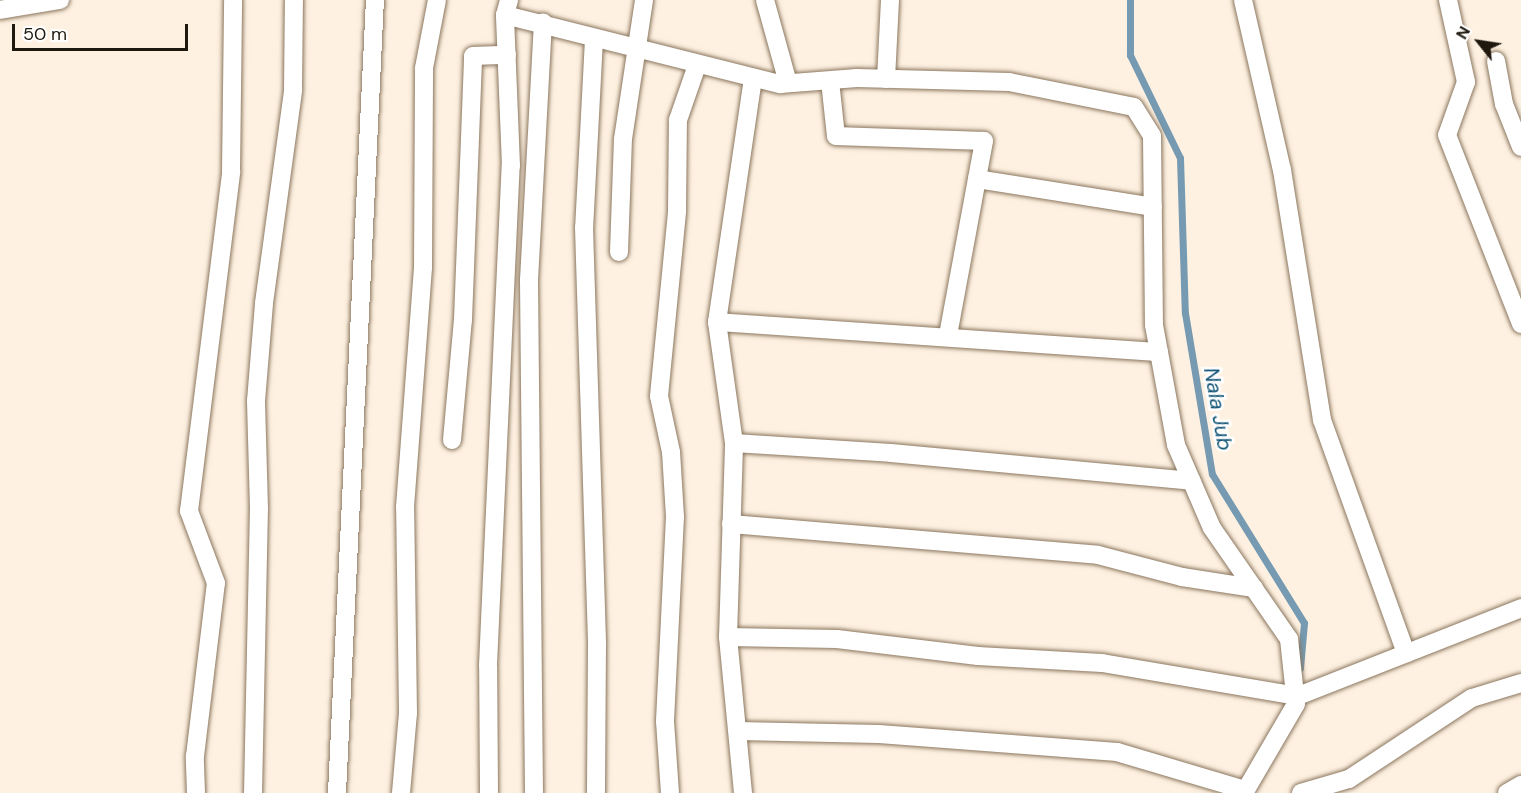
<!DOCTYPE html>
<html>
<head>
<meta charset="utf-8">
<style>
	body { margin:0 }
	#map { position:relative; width:1521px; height:793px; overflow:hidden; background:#fef1e1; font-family:"DM Sans",sans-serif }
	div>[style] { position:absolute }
	.stream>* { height:7px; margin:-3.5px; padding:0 3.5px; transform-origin:3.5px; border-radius:3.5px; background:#759ab1 }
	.roads { filter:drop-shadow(0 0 2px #8a765e) drop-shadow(0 0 2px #8a765e) }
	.minor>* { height:18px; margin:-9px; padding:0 9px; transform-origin:9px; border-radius:9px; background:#fff }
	span { translate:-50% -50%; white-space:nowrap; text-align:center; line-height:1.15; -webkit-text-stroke:5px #fff; paint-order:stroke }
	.water-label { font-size:21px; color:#125475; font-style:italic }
	.north { position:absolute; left:1449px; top:12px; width:60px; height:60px; -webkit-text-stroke:4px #fff; paint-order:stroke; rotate:300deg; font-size:16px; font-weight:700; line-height:24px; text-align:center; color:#1f180e }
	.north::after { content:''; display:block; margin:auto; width:21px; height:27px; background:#1f180e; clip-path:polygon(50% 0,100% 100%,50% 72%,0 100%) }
	.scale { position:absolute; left:12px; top:24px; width:176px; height:27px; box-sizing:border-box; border:3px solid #1f180e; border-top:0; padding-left:8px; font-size:18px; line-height:21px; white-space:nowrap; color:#1f180e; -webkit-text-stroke:4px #fff; paint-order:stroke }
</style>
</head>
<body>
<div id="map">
	<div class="stream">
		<div style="left:1130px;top:0;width:55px;rotate:90deg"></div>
		<div style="left:1130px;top:55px;width:114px;rotate:64.1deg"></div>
		<div style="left:1180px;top:158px;width:155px;rotate:88.2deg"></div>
		<div style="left:1185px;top:313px;width:163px;rotate:80.5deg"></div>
		<div style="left:1212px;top:474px;width:175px;rotate:58.3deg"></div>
		<div style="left:1304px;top:623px;width:45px;rotate:95.1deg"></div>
	</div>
	<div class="roads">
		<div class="minor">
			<div style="left:765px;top:0;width:86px;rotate:74.5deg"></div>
			<div style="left:1243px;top:0;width:174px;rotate:77.1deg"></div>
			<div style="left:1282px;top:170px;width:253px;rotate:80.9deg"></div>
			<div style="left:1322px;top:420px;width:248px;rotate:70.2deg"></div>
			<div style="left:1448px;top:0;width:84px;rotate:77.6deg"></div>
			<div style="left:1466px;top:82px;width:56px;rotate:109.7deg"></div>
			<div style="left:1447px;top:135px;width:203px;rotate:68.6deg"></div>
			<div style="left:0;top:10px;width:61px;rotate:-9.5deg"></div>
			<div style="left:505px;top:15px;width:284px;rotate:14.1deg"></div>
			<div style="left:780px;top:84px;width:77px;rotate:-4.5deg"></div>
			<div style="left:857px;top:78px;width:152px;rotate:1.5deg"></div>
			<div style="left:1009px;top:82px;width:127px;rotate:11.3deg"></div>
			<div style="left:1134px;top:107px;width:34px;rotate:58deg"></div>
			<div style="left:1152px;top:136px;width:189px;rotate:89.4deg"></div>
			<div style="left:1154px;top:325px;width:122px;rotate:79.6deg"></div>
			<div style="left:1176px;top:445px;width:90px;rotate:66.6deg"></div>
			<div style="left:1212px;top:528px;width:135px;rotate:55.3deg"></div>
			<div style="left:1289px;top:639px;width:65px;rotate:83.9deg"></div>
			<div style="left:1296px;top:704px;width:103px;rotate:120.3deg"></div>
			<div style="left:594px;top:39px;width:189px;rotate:93deg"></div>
			<div style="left:584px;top:228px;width:417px;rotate:88.2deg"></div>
			<div style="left:597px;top:645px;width:148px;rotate:90.4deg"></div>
			<div style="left:1496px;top:61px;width:44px;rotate:79.5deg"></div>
			<div style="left:1504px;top:104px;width:46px;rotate:68.4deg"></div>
			<div style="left:886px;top:79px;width:79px;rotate:-87.1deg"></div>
			<div style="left:830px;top:81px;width:55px;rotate:83.8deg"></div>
			<div style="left:836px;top:136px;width:148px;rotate:1.9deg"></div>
			<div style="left:984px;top:141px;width:198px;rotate:100.5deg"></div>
			<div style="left:977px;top:179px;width:178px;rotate:9deg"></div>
			<div style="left:619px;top:252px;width:113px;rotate:-88deg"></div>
			<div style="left:623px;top:139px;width:141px;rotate:-81.4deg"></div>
			<div style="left:717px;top:322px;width:443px;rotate:3.9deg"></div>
			<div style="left:452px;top:440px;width:121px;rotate:-84.8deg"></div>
			<div style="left:463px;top:320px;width:264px;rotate:-87.8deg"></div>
			<div style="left:473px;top:56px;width:34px;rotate:-2deg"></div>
			<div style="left:734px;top:443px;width:157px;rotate:3.6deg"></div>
			<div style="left:891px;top:453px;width:302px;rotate:5.3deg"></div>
			<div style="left:731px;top:524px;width:368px;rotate:4.8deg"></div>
			<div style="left:1098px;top:555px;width:87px;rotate:14.7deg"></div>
			<div style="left:1182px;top:577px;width:73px;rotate:8.7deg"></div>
			<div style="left:728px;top:637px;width:109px;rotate:1.1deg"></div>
			<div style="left:837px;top:639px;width:142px;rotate:6.9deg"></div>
			<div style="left:978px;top:656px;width:124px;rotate:3.2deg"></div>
			<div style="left:1102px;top:663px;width:199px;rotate:9.6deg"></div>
			<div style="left:1298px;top:696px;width:240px;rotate:-21.5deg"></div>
			<div style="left:738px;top:731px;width:141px;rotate:1.2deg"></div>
			<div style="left:879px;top:734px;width:239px;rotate:4.3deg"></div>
			<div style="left:1117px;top:752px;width:134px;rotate:16.5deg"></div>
			<div style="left:196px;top:793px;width:37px;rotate:-92deg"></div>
			<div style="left:195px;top:756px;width:174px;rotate:-83.1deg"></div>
			<div style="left:216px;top:583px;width:77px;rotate:-110.6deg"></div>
			<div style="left:189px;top:511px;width:342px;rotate:-82.9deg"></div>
			<div style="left:231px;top:172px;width:172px;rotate:-89.3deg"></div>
			<div style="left:253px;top:793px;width:284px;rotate:-88.8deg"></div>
			<div style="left:259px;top:509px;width:108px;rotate:-91.6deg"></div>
			<div style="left:256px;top:401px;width:98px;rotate:-85.3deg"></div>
			<div style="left:264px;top:303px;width:215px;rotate:-82.2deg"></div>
			<div style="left:293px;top:90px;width:90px;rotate:-89.4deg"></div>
			<div style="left:337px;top:793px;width:794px;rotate:-87.26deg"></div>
			<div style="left:401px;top:793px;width:80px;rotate:-85deg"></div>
			<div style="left:408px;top:713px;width:206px;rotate:-90.8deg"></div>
			<div style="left:405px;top:507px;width:240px;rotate:-85.7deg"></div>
			<div style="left:423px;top:268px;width:200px;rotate:-89.7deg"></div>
			<div style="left:424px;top:68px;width:69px;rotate:-79.2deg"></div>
			<div style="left:489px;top:793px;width:128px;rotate:-90.4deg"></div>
			<div style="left:488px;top:665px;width:500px;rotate:-87.4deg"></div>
			<div style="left:511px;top:166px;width:151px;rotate:-92.3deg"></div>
			<div style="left:505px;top:15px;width:16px;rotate:-75deg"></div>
			<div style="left:534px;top:793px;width:513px;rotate:-90.56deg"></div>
			<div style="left:529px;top:280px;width:258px;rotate:-86.9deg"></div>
			<div style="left:670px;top:793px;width:72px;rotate:-94deg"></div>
			<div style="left:665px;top:721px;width:204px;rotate:-87.2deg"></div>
			<div style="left:675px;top:517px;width:65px;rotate:-93.5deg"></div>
			<div style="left:671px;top:452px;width:57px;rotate:-102.1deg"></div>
			<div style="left:659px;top:396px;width:186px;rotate:-84.4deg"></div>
			<div style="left:677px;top:211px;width:91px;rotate:-89.4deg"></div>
			<div style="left:678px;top:120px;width:58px;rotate:-70.9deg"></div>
			<div style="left:743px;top:793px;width:157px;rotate:-95.5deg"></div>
			<div style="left:728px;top:637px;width:194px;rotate:-88.2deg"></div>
			<div style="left:734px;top:443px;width:122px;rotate:-98deg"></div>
			<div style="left:717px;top:322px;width:247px;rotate:-81.6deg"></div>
			<div style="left:1301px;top:793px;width:50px;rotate:-16.3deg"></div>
			<div style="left:1349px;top:779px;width:147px;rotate:-33.4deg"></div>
			<div style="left:1472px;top:698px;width:51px;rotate:-17deg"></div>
			<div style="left:1507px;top:793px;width:16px;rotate:-30deg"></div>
		</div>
	</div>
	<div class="water-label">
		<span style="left:1218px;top:409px;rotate:80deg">Nala Jub</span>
	</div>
	<div class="north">N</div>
	<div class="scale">50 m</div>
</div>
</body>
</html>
